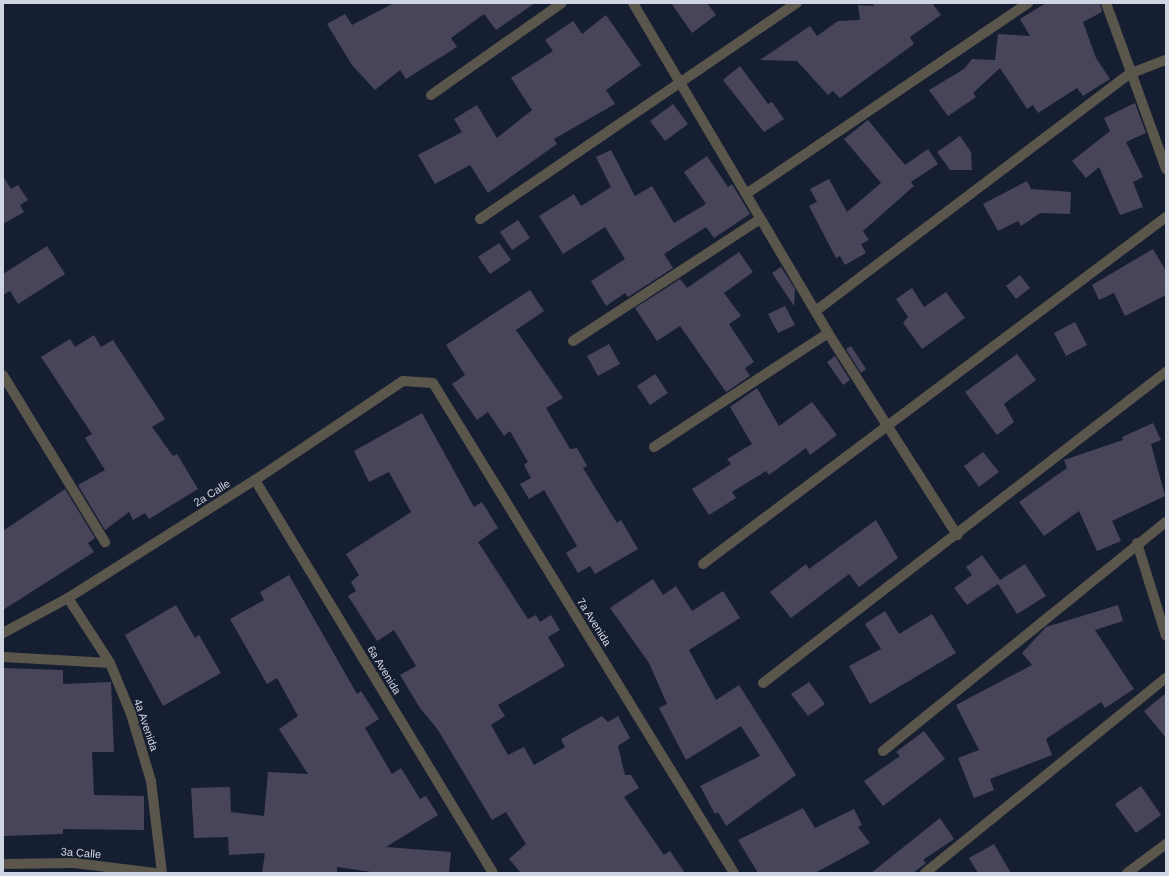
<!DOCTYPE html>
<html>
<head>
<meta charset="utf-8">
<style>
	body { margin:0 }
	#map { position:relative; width:1169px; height:876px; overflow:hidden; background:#161f31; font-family:Helvetica,sans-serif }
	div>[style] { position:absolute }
	.building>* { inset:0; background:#48445a }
	.minor>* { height:10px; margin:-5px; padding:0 5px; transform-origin:5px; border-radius:5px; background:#5b564c }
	span { translate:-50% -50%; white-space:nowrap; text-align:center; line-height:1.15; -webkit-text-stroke:3px #161f31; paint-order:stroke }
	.street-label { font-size:11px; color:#cfd5e2 }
	.frame { position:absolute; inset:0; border:4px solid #cfd5e2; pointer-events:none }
</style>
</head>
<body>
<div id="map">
	<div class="building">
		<div style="clip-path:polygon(394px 3px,535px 3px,496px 30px,484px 14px,451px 38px,457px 47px,406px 79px,400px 70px,375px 90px,352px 65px,327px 24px,345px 14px,352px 25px)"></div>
		<div style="clip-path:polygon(671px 3px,707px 3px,716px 15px,692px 33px)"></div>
		<div style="clip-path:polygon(872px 3px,932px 3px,941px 15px,910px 37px,914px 44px,840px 98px,833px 91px,828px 95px,797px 61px,760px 60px,810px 26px,817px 36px,838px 21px,860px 20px,858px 5px,874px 6px)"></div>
		<div style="clip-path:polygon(1046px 3px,1100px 3px,1102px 12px,1083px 22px,1096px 58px,1110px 79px,1083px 96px,1077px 88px,1038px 113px,1033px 105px,1027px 109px,1000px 68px,973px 93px,976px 97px,948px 116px,929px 90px,964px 69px,972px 59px,995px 60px,998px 34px,1030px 36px,1020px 19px)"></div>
		<div style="clip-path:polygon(606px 15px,641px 65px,606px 90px,615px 104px,554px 139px,557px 144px,488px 193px,470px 165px,435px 184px,418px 155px,462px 132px,454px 119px,477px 105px,497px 138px,532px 110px,511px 78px,553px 51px,545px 40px,573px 21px,582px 34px)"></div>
		<div style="clip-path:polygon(740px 66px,768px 104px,772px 102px,784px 119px,764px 132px,723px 80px)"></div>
		<div style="clip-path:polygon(1135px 103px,1146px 133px,1126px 142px,1143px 177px,1133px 182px,1143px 207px,1120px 215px,1099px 167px,1086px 178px,1072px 161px,1110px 131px,1104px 118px)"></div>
		<div style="clip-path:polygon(673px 104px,688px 124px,665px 141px,650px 121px)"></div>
		<div style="clip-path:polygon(868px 120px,905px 165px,928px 149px,938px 164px,911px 182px,914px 186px,863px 231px,869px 240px,861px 244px,866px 253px,845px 265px,840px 256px,836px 258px,809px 206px,817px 202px,810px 189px,829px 179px,847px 212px,881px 183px,844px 139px)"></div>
		<div style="clip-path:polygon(960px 136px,971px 152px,972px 170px,950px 170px,937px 152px)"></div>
		<div style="clip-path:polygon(611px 150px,635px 196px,652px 186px,674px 223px,706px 204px,684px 172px,707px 156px,728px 187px,732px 184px,750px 214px,714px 238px,706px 227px,664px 254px,673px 268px,628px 297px,625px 293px,606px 306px,591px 281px,625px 259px,605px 227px,563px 254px,539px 216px,574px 194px,581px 206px,611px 187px,596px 157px)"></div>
		<div style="clip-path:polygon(3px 176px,11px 189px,18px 185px,28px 200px,20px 205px,24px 212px,3px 224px)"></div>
		<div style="clip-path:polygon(1027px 181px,1031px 189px,1071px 192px,1070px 214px,1040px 213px,1021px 226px,1018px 221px,998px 231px,983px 204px)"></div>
		<div style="clip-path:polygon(518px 220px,530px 238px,512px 250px,500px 232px)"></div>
		<div style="clip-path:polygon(499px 243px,511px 260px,490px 274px,478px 257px)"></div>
		<div style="clip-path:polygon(47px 246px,65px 274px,18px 304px,10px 291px,3px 295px,3px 274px)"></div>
		<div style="clip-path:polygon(1153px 249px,1166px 271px,1166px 295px,1125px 316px,1114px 293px,1099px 300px,1092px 285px)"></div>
		<div style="clip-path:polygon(739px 252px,753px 272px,724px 293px,741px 316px,729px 324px,754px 362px,745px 368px,750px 376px,726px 392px,680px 326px,657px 341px,635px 308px,680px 279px,687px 288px)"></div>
		<div style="clip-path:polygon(781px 267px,795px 289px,794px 306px,772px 273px)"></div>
		<div style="clip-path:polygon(1020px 275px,1030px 288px,1016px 299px,1006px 286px)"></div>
		<div style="clip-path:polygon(912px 288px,924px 307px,946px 292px,965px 318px,922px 349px,903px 323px,908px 317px,896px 299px)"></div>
		<div style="clip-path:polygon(530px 290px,544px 311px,516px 330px,563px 398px,546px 408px,570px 449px,577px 448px,587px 466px,583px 468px,617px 523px,621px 520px,638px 549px,595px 574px,590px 566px,578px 573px,566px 553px,577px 546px,544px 490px,529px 499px,520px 484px,531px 478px,524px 465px,528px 462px,510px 431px,504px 436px,488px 412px,477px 420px,452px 384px,465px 375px,446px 345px)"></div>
		<div style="clip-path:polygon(785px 306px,795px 325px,778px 333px,768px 314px)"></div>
		<div style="clip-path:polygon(1075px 322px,1087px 345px,1066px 356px,1054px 333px)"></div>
		<div style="clip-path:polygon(94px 335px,101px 347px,113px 340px,165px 419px,152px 427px,173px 456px,177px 454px,198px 489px,149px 519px,145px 513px,133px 520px,129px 512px,105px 530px,78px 485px,105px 470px,85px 438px,92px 434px,41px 357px,70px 339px,75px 347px)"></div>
		<div style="clip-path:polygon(609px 344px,620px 364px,598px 376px,587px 356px)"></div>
		<div style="clip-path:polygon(851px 346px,866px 369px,861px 373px,846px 349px)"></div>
		<div style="clip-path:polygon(1017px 354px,1036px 380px,1004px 404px,1014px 422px,997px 435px,965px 392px)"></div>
		<div style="clip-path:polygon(835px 356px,850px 380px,843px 385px,827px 362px)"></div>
		<div style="clip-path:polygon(655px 374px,668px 393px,650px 405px,637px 386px)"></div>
		<div style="clip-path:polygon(757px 388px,779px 426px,812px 402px,837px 435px,810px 455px,806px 448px,769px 475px,766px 471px,732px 492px,736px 498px,709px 515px,692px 489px,731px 464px,727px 459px,752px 444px,730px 407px)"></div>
		<div style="clip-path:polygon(422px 413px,474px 507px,482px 502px,498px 528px,478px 542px,528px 619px,536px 615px,540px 622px,551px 615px,560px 630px,548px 637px,565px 666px,498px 705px,505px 716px,491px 725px,508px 755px,524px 747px,534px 765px,565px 747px,561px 739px,602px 716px,608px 722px,618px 716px,630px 738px,618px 746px,625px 775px,631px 775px,639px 788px,624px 797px,664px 855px,670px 851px,685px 873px,521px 873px,509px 859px,526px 844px,506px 812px,492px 820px,438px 730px,420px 708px,400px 675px,416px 666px,394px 630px,377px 641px,348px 596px,356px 591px,351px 582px,359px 575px,346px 554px,411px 512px,389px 472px,369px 482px,354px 451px)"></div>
		<div style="clip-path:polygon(1153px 423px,1161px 440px,1151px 444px,1165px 496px,1112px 521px,1121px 541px,1097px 551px,1079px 511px,1044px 536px,1019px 502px,1067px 468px,1064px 460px,1123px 440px,1122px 437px)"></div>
		<div style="clip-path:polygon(983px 452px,999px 472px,979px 487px,964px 466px)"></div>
		<div style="clip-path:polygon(65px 489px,95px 538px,88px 543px,94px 552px,3px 610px,3px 531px)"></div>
		<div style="clip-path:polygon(876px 520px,898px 558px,859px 587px,849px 574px,791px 618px,770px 592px,806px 564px,809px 569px)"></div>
		<div style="clip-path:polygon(982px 555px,1000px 580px,1025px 564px,1046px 596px,1017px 614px,998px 584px,967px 605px,954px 588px,972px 575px,966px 567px)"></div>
		<div style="clip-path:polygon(289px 575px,357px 694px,361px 691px,379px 719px,365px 728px,392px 774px,401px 768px,420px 799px,426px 796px,438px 815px,386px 847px,451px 852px,449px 873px,378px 873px,337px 867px,337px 873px,262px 873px,265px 853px,229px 855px,228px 837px,194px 838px,191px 788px,230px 787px,231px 812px,264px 816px,268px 772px,308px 774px,279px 729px,298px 716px,277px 678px,267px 684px,230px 619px,264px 600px,260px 592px)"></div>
		<div style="clip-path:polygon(653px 579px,663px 595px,676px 586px,692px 611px,723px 591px,740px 618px,689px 650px,716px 700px,739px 685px,796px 775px,726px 826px,718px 812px,715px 814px,700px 786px,760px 756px,741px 726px,686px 760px,659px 708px,667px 704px,649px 663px,610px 608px)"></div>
		<div style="clip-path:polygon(176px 605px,195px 638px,199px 635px,221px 673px,163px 706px,125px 635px)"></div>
		<div style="clip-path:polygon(1118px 605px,1123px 621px,1095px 630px,1134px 689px,1105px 708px,1101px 702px,1046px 739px,1052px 755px,990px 779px,994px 790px,974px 798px,958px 758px,979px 750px,956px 705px,1032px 665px,1022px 653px,1046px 627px)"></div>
		<div style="clip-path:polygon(885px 611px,899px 634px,932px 614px,956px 653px,870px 704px,849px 666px,881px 649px,865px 624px)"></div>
		<div style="clip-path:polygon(3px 668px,63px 670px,63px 684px,111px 682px,114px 752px,92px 752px,94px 795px,144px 796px,144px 830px,63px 829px,63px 834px,3px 836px)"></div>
		<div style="clip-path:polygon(809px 682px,825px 704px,808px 716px,791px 694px)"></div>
		<div style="clip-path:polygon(1166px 693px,1166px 738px,1144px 711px)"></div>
		<div style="clip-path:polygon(924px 731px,945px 759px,883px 806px,864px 781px,900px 756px,896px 752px)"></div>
		<div style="clip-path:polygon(1141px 786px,1161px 815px,1136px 833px,1115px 804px)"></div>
		<div style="clip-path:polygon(803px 808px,815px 828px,854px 809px,862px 825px,858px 827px,870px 843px,815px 873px,758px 873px,738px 840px)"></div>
		<div style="clip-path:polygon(940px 818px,954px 839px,923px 860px,926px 863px,913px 873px,871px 873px)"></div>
		<div style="clip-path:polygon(994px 844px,1011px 873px,978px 873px,969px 858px)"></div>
	</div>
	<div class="minor">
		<div style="left:633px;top:3px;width:383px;rotate:59.4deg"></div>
		<div style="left:828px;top:333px;width:240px;rotate:57.4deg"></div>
		<div style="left:1106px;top:3px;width:177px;rotate:70.1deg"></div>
		<div style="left:431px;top:95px;width:160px;rotate:-35.1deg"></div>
		<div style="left:746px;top:194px;width:341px;rotate:-34.1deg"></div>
		<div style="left:480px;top:219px;width:384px;rotate:-34.3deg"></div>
		<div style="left:817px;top:310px;width:391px;rotate:-37.1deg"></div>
		<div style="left:1129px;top:74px;width:40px;rotate:-21deg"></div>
		<div style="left:573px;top:341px;width:223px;rotate:-33.1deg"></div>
		<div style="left:3px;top:375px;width:196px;rotate:58.6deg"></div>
		<div style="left:654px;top:447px;width:208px;rotate:-33.2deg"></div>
		<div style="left:255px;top:480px;width:459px;rotate:58.8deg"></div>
		<div style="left:1137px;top:543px;width:97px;rotate:72.7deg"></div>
		<div style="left:703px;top:564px;width:579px;rotate:-36.85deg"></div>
		<div style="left:68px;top:598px;width:77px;rotate:57.1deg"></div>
		<div style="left:110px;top:663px;width:55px;rotate:67.6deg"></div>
		<div style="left:131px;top:714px;width:70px;rotate:73.4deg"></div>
		<div style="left:151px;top:781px;width:93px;rotate:83.2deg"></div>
		<div style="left:3px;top:633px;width:74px;rotate:-28.3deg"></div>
		<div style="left:68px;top:598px;width:221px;rotate:-32.3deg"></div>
		<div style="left:255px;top:480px;width:178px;rotate:-33.8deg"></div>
		<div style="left:403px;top:381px;width:30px;rotate:4deg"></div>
		<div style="left:433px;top:383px;width:575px;rotate:58.44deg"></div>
		<div style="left:3px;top:657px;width:107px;rotate:3.2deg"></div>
		<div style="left:763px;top:683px;width:509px;rotate:-37.66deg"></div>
		<div style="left:883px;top:751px;width:364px;rotate:-39deg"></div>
		<div style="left:3px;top:864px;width:71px;rotate:-0.8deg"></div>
		<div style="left:74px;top:863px;width:84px;rotate:6.9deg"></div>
		<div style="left:925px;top:873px;width:310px;rotate:-39deg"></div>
		<div style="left:1127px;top:873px;width:49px;rotate:-36.6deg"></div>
	</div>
	<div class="street-label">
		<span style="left:212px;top:493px;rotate:-32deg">2a Calle</span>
		<span style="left:594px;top:622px;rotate:58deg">7a Avenida</span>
		<span style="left:384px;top:670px;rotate:59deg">6a Avenida</span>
		<span style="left:146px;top:725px;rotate:71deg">4a Avenida</span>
		<span style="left:81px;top:853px;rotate:4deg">3a Calle</span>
	</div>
	<div class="frame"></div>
</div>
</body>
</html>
